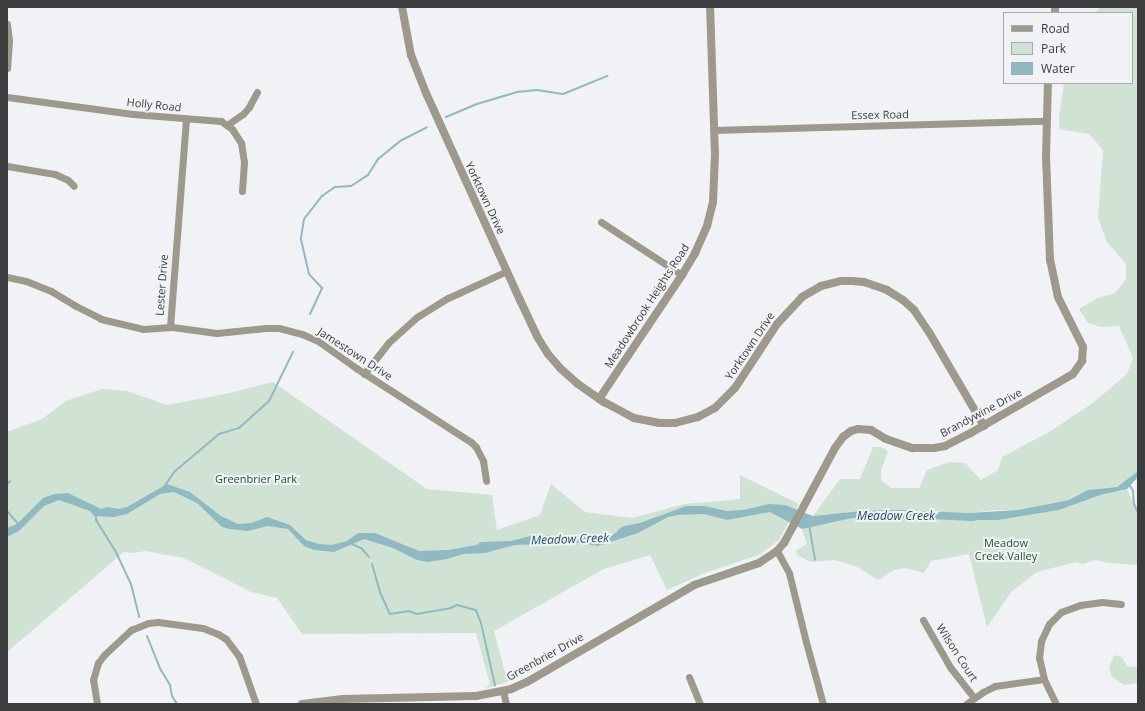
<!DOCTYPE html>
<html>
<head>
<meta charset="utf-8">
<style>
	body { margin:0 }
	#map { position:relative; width:1145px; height:711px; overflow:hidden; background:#f0f2f5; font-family:"Open Sans",sans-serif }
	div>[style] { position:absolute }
	.green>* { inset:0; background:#d0e2d4 }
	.water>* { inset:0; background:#91b9c1 }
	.stream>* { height:2px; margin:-1px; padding:0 1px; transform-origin:1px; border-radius:1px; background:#91b9c1 }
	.minor>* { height:7px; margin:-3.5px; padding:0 3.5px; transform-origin:3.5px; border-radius:3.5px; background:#9d998c }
	.tertiary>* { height:8px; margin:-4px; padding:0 4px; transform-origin:4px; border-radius:4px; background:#9d998c }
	span { translate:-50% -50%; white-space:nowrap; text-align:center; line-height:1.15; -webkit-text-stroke:4px #f0f2f5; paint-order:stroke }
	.street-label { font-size:11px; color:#3c3d3e }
	.park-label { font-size:11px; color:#225132 }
	.water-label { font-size:12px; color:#164f59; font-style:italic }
	.frame { position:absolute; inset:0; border:8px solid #3c3d3e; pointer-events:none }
	.legend { position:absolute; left:1003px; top:12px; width:130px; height:72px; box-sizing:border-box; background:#f0f2f5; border:1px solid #a8aaac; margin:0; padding:5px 7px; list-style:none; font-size:12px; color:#3c3d3e }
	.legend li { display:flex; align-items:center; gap:8px; height:20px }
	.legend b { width:20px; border:1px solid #a8aaac }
</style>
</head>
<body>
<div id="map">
	<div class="green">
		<div style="clip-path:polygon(1101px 7px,1138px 7px,1138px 471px,1117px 487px,1088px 490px,1069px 500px,1018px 510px,996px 510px,969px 513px,1055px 509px,1070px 506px,1103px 491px,1104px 494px,1127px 489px,1138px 514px,1138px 565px,1109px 563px,1095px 560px,1083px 564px,1076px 562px,1037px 572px,1012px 591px,987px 627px,969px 554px,931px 561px,924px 573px,905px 568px,894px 570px,878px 580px,858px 567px,835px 560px,811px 562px,797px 555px,796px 550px,807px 544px,802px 529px,813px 524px,880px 512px,861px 511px,813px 516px,840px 479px,860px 479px,873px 447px,881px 447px,888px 451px,881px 471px,881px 480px,891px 488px,919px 488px,927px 470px,949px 462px,965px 463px,981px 480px,998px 470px,1002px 457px,1049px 432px,1094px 402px,1127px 374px,1133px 358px,1119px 326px,1101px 327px,1088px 323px,1079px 309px,1098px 298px,1115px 293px,1126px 279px,1126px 264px,1107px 242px,1098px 218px,1103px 150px,1089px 134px,1059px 129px,1059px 117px,1064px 83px,1132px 83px,1132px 13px,1095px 13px)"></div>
		<div style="clip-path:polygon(273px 382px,427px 489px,492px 495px,497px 530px,540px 515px,551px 484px,585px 512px,632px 518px,684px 504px,740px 499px,740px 475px,799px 504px,779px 540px,761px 554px,705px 573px,667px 590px,650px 555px,604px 569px,494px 631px,506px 676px,512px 680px,485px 689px,490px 684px,476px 633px,302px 634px,277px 598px,251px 592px,184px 558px,145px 551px,134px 553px,124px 552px,7px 652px,7px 432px,42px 419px,66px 401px,102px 389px,127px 391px,167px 405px,230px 393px)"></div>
		<div style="clip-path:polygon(1114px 655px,1122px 657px,1127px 666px,1138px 667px,1138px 683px,1124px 685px,1112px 677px,1109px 668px)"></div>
	</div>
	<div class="water">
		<div style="clip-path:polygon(1138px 471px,1138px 477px,1127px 489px,1100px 495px,1059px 510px,998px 520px,978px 520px,972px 521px,910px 518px,852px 518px,802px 529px,770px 512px,727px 520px,704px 514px,678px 515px,668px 517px,638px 533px,598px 546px,560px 540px,544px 544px,515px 545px,485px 553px,463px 554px,447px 559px,428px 562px,417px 560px,393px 548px,364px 539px,334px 552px,314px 550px,304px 546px,288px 529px,268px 526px,248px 531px,229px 529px,222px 527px,197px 503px,174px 492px,160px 494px,127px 514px,114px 517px,94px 516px,90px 511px,59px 500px,44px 506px,19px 531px,7px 537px,7px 528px,17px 524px,43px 498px,54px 494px,68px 493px,101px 509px,107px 507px,119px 509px,127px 507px,167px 484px,190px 492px,221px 516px,238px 524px,251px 523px,267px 517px,290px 525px,306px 540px,319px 544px,332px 545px,347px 541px,358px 533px,375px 533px,419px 551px,449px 550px,476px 545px,481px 542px,511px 541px,535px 535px,597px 537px,616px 533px,619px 529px,624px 526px,640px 523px,686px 506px,704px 506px,727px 511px,743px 510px,769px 504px,785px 505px,813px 516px,861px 511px,900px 510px,969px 513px,1018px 510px,1069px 500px,1088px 490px,1117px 487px)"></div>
	</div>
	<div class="stream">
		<div style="left:446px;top:117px;width:34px;rotate:-23deg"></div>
		<div style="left:477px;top:104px;width:42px;rotate:-16.7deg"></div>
		<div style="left:517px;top:92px;width:20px;rotate:-6deg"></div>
		<div style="left:537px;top:90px;width:26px;rotate:9deg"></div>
		<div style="left:563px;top:94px;width:48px;rotate:-22.2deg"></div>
		<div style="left:310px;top:314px;width:29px;rotate:-65deg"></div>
		<div style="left:322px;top:288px;width:19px;rotate:-133deg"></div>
		<div style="left:309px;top:274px;width:37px;rotate:-103deg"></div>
		<div style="left:301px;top:238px;width:19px;rotate:-81deg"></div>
		<div style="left:304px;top:219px;width:29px;rotate:-52deg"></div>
		<div style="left:322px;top:196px;width:16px;rotate:-35deg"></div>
		<div style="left:335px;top:187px;width:16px;rotate:-4deg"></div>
		<div style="left:351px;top:186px;width:20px;rotate:-33deg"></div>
		<div style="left:368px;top:175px;width:19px;rotate:-58deg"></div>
		<div style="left:378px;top:159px;width:28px;rotate:-39deg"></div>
		<div style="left:400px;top:141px;width:30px;rotate:-27deg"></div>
		<div style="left:7px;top:484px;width:4px;rotate:-45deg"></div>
		<div style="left:1129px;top:484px;width:8px;rotate:60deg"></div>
		<div style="left:1133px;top:491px;width:13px;rotate:86deg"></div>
		<div style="left:1134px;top:504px;width:10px;rotate:66deg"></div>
		<div style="left:164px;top:487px;width:18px;rotate:-56deg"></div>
		<div style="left:174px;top:472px;width:59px;rotate:-40.2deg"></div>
		<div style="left:219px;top:434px;width:21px;rotate:-17deg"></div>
		<div style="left:239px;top:428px;width:40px;rotate:-42deg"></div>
		<div style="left:269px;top:401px;width:55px;rotate:-63.9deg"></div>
		<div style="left:7px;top:511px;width:18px;rotate:49deg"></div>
		<div style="left:96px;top:514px;width:6px;rotate:90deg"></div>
		<div style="left:96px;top:520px;width:36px;rotate:58deg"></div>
		<div style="left:115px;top:550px;width:38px;rotate:65deg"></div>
		<div style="left:131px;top:584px;width:34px;rotate:76deg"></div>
		<div style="left:809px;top:525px;width:35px;rotate:80deg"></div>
		<div style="left:352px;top:544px;width:10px;rotate:24deg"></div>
		<div style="left:361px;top:548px;width:12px;rotate:48deg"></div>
		<div style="left:372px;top:564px;width:29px;rotate:74deg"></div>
		<div style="left:380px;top:592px;width:24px;rotate:66deg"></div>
		<div style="left:390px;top:614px;width:18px;rotate:-9deg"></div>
		<div style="left:408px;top:611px;width:9px;rotate:18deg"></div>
		<div style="left:417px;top:614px;width:35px;rotate:-10deg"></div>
		<div style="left:451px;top:608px;width:7px;rotate:-27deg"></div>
		<div style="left:457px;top:605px;width:20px;rotate:15deg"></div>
		<div style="left:476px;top:610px;width:14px;rotate:69deg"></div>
		<div style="left:481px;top:623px;width:64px;rotate:77.3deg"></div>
		<div style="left:147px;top:636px;width:37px;rotate:68deg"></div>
		<div style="left:161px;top:670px;width:17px;rotate:59deg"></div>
		<div style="left:170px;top:685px;width:11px;rotate:80deg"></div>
		<div style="left:172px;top:696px;width:9px;rotate:58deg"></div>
	</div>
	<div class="minor">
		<div style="left:7px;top:24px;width:17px;rotate:83deg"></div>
		<div style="left:9px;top:41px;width:27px;rotate:94deg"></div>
		<div style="left:7px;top:97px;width:127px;rotate:7.7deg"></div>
		<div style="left:133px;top:114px;width:88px;rotate:4.5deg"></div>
		<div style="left:221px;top:121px;width:14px;rotate:36deg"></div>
		<div style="left:232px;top:129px;width:17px;rotate:57deg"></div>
		<div style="left:241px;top:143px;width:19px;rotate:81deg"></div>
		<div style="left:244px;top:162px;width:29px;rotate:94deg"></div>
		<div style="left:227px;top:125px;width:19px;rotate:-35deg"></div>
		<div style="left:243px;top:114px;width:9px;rotate:-49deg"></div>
		<div style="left:249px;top:107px;width:17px;rotate:-62deg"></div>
		<div style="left:714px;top:130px;width:332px;rotate:-1.6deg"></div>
		<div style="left:7px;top:166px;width:49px;rotate:9.5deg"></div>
		<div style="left:55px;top:174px;width:14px;rotate:25deg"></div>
		<div style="left:68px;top:180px;width:8px;rotate:45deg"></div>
		<div style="left:601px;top:222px;width:97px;rotate:33.2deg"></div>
		<div style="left:7px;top:277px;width:19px;rotate:12deg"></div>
		<div style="left:26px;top:281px;width:27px;rotate:22deg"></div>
		<div style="left:51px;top:291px;width:29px;rotate:31deg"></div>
		<div style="left:76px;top:306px;width:28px;rotate:27deg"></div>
		<div style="left:101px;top:319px;width:43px;rotate:13.4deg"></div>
		<div style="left:143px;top:329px;width:29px;rotate:-4deg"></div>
		<div style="left:172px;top:327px;width:45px;rotate:7.6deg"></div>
		<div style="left:217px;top:333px;width:49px;rotate:-5.8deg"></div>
		<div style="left:266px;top:328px;width:13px"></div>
		<div style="left:279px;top:328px;width:24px;rotate:15deg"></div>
		<div style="left:302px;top:334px;width:17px;rotate:24deg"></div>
		<div style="left:318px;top:341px;width:47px;rotate:35.4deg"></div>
		<div style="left:356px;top:368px;width:137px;rotate:32.8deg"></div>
		<div style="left:471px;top:442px;width:7px;rotate:45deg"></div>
		<div style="left:476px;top:447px;width:16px;rotate:63deg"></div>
		<div style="left:483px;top:461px;width:20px;rotate:81deg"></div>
		<div style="left:170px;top:327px;width:209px;rotate:-85.6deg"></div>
		<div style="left:364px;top:374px;width:39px;rotate:-52deg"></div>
		<div style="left:388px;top:343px;width:39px;rotate:-42deg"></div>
		<div style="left:417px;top:317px;width:36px;rotate:-32deg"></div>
		<div style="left:448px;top:298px;width:65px;rotate:-24.6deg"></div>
		<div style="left:777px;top:551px;width:25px;rotate:61deg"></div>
		<div style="left:789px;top:573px;width:71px;rotate:76.2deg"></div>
		<div style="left:806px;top:642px;width:64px;rotate:74.7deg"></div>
		<div style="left:923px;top:620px;width:54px;rotate:60.1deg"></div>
		<div style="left:950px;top:667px;width:39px;rotate:52deg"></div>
		<div style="left:689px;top:677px;width:29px;rotate:68deg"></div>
		<div style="left:503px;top:691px;width:13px;rotate:77deg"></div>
		<div style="left:97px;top:704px;width:24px;rotate:-99deg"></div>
		<div style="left:93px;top:680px;width:18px;rotate:-74deg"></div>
		<div style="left:98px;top:663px;width:10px;rotate:-53deg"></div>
		<div style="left:104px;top:655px;width:37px;rotate:-43deg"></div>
		<div style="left:131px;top:630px;width:18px;rotate:-22deg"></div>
		<div style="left:148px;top:623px;width:10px;rotate:-6deg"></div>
		<div style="left:158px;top:622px;width:45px;rotate:7.6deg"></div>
		<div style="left:203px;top:628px;width:16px;rotate:22deg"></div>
		<div style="left:218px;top:634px;width:9px;rotate:32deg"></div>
		<div style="left:226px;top:639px;width:21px;rotate:53deg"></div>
		<div style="left:239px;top:656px;width:51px;rotate:70.5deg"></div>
		<div style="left:966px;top:704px;width:21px;rotate:-35deg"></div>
		<div style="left:983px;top:692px;width:13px;rotate:-27deg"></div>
		<div style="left:995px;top:686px;width:49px;rotate:-8.1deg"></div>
		<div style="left:1056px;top:704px;width:28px;rotate:-116deg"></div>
		<div style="left:1044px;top:679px;width:22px;rotate:-103deg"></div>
		<div style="left:1039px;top:658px;width:17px;rotate:-83deg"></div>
		<div style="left:1041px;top:641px;width:19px;rotate:-65deg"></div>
		<div style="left:1049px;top:624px;width:17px;rotate:-45deg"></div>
		<div style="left:1061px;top:612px;width:20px;rotate:-20deg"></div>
		<div style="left:1080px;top:605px;width:22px;rotate:-8deg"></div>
		<div style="left:1102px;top:602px;width:19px;rotate:6deg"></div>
	</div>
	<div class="tertiary">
		<div style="left:402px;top:7px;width:49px;rotate:79.4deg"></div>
		<div style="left:411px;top:55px;width:41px;rotate:68.5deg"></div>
		<div style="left:426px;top:93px;width:227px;rotate:65.6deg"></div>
		<div style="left:520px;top:300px;width:42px;rotate:64.7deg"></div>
		<div style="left:538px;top:338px;width:19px;rotate:58deg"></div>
		<div style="left:548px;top:354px;width:18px;rotate:49deg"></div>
		<div style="left:560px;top:368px;width:24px;rotate:42deg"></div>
		<div style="left:578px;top:384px;width:32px;rotate:35deg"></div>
		<div style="left:604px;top:402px;width:34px;rotate:28deg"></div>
		<div style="left:634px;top:418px;width:26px;rotate:11deg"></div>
		<div style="left:660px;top:423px;width:15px"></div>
		<div style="left:675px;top:423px;width:24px;rotate:-15deg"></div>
		<div style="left:698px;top:417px;width:19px;rotate:-28deg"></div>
		<div style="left:715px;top:408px;width:28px;rotate:-45deg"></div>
		<div style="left:735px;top:388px;width:77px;rotate:-56.7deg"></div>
		<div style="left:777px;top:324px;width:37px;rotate:-47deg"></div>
		<div style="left:802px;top:297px;width:22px;rotate:-30deg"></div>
		<div style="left:821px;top:286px;width:21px;rotate:-14deg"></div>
		<div style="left:841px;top:281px;width:11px"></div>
		<div style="left:852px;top:281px;width:12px;rotate:5deg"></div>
		<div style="left:864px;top:282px;width:24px;rotate:19deg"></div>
		<div style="left:887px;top:290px;width:19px;rotate:32deg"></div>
		<div style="left:903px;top:300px;width:15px;rotate:42deg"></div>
		<div style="left:914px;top:310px;width:27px;rotate:56deg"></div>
		<div style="left:929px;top:332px;width:109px;rotate:59.7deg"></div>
		<div style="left:1055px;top:13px;width:6px;rotate:-90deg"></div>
		<div style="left:599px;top:399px;width:149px;rotate:-56.2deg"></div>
		<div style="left:682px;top:275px;width:26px;rotate:-59deg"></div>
		<div style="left:695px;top:253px;width:30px;rotate:-66deg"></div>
		<div style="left:707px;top:226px;width:25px;rotate:-76deg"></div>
		<div style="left:713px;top:202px;width:47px;rotate:-87.6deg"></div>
		<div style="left:715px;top:155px;width:148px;rotate:-91.9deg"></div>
		<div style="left:302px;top:704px;width:41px;rotate:-7deg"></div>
		<div style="left:343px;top:699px;width:133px;rotate:-1.3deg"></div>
		<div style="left:476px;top:696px;width:36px;rotate:-11deg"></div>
		<div style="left:511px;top:689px;width:17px;rotate:-24deg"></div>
		<div style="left:527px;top:682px;width:193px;rotate:-30.1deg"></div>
		<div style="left:694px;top:585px;width:69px;rotate:-18.7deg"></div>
		<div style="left:759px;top:563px;width:22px;rotate:-34deg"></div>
		<div style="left:777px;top:551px;width:11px;rotate:-49deg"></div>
		<div style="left:784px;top:543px;width:108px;rotate:-61.8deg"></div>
		<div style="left:835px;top:448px;width:14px;rotate:-54deg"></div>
		<div style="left:843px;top:437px;width:10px;rotate:-37deg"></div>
		<div style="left:851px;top:431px;width:7px;rotate:-16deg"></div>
		<div style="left:858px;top:429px;width:13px;rotate:4deg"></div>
		<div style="left:871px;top:430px;width:17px;rotate:31deg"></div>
		<div style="left:886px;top:439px;width:28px;rotate:19deg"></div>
		<div style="left:912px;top:448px;width:22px"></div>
		<div style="left:934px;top:448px;width:11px;rotate:-10deg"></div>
		<div style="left:945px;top:446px;width:27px;rotate:-27deg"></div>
		<div style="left:969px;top:434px;width:120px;rotate:-30deg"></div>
		<div style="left:1073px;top:374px;width:16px;rotate:-55deg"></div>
		<div style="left:1082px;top:361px;width:14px;rotate:-86deg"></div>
		<div style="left:1083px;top:347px;width:56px;rotate:-116.6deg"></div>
		<div style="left:1058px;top:297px;width:38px;rotate:-102deg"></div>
		<div style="left:1050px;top:260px;width:103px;rotate:-92.2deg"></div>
		<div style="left:1046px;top:157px;width:74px;rotate:-88.5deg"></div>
	</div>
	<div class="street-label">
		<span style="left:154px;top:105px;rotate:6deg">Holly Road</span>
		<span style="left:880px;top:115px;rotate:-1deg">Essex Road</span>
		<span style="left:485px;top:198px;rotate:65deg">Yorktown Drive</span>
		<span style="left:162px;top:285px;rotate:-86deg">Lester Drive</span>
		<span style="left:647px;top:306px;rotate:-57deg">Meadowbrook Heights Road</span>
		<span style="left:750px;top:346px;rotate:-56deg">Yorktown Drive</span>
		<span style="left:355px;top:354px;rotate:33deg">Jamestown Drive</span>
		<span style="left:981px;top:413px;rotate:-28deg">Brandywine Drive</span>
		<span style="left:957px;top:653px;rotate:57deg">Wilson Court</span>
		<span style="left:545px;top:657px;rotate:-29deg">Greenbrier Drive</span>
	</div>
	<div class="park-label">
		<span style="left:256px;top:479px">Greenbrier Park</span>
		<span style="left:1006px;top:550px">Meadow<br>Creek Valley</span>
	</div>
	<div class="water-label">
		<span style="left:896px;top:516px">Meadow Creek</span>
		<span style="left:570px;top:539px;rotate:-2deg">Meadow Creek</span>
	</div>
	<div class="frame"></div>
	<ul class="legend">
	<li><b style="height:5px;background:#9d998c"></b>Road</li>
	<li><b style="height:11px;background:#d0e2d4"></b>Park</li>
	<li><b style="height:11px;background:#91b9c1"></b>Water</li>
	</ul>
</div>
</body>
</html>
